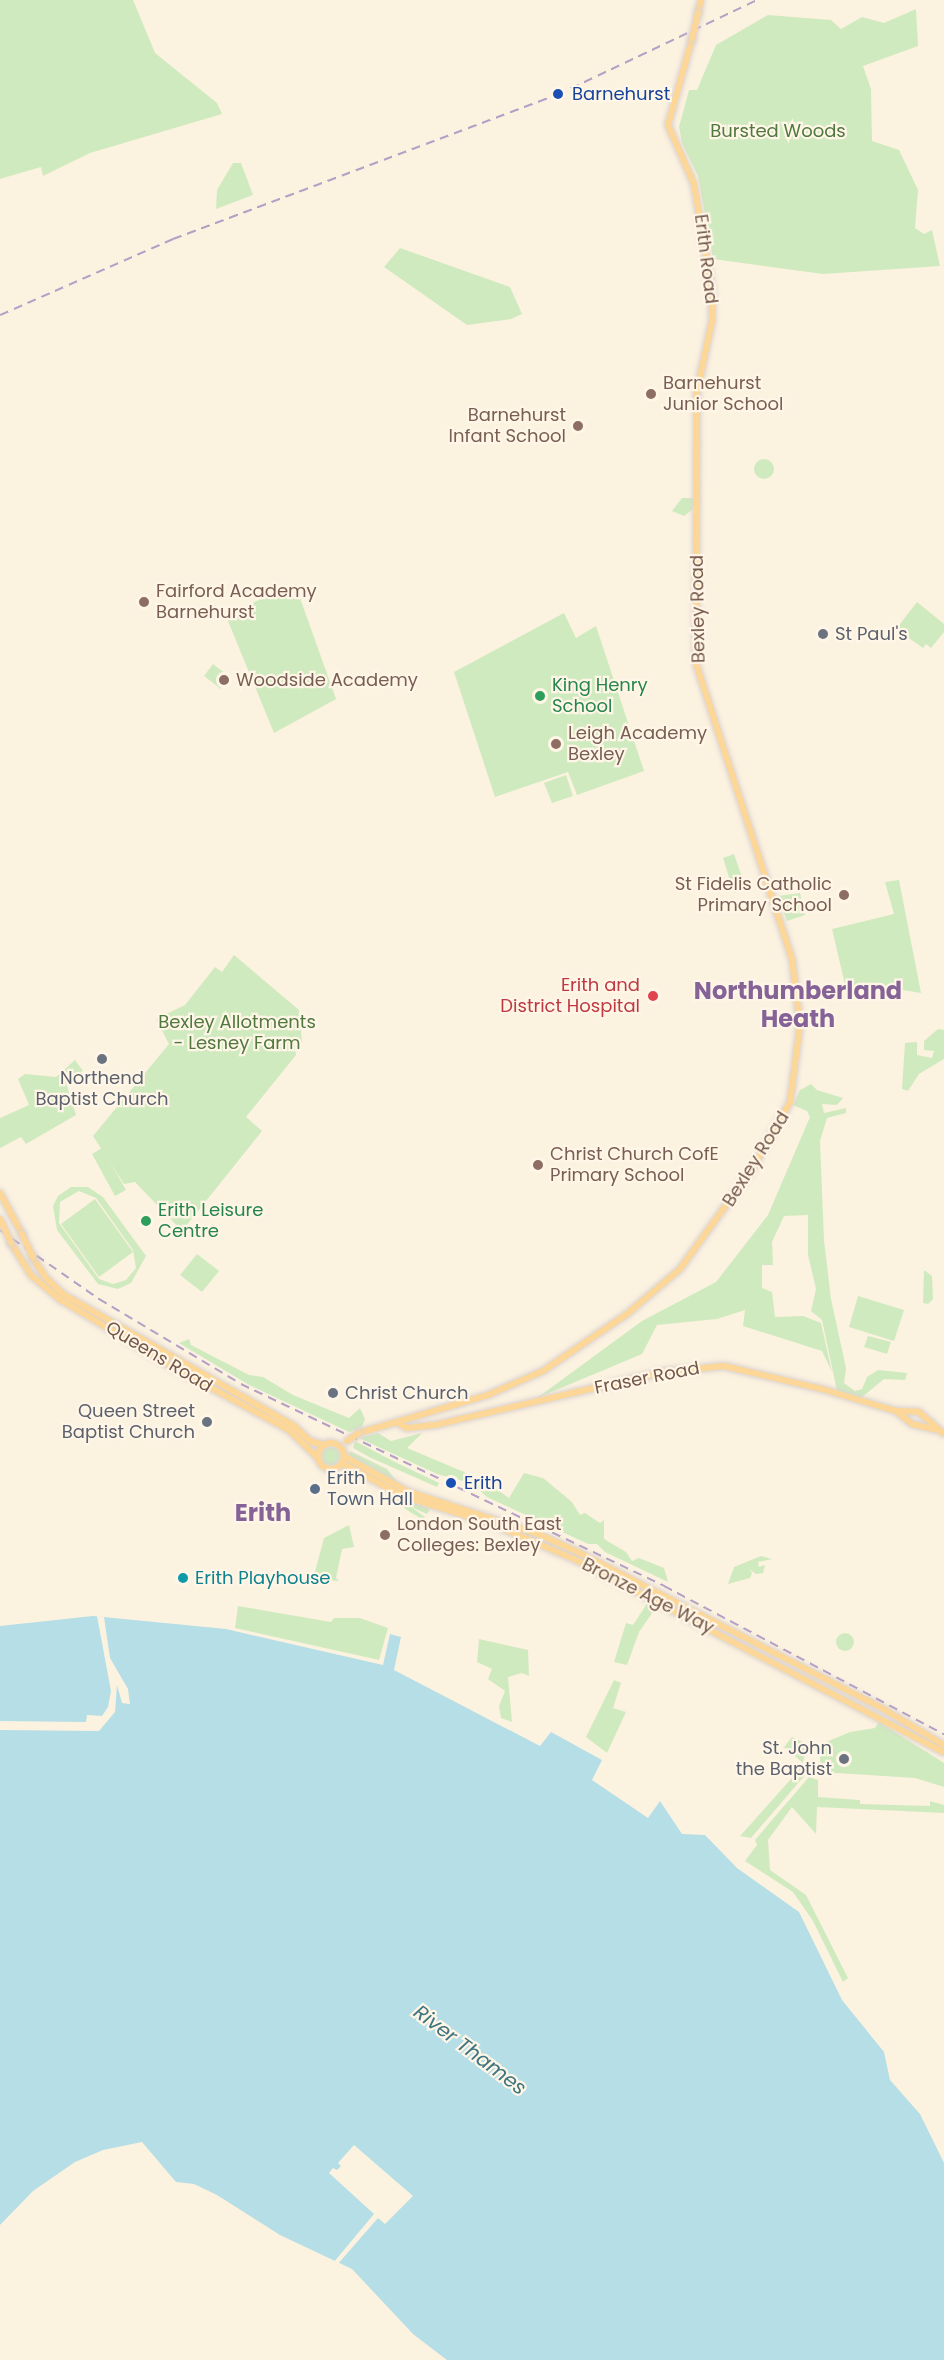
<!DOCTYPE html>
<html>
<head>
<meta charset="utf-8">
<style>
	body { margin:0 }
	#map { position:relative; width:944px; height:2360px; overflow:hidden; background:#fcf2e0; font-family:Poppins,sans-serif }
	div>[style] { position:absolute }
	.green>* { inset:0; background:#d0eabf }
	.round { border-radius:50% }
	.water>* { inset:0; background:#b5dee6 }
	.pier>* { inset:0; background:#fcf2e0 }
	.roads { filter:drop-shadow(0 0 2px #dbd3cf) drop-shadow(0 0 2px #dbd3cf) }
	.primary>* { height:6px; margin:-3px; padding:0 3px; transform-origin:3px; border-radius:3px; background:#fcd798 }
	.primary>.ring { margin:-3px; padding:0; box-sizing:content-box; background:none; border:6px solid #fcd798; border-radius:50% }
	.rail>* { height:1.5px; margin-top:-0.75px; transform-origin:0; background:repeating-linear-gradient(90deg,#b4a0c5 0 9px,transparent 0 15px) }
	.bridges { filter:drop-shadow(0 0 2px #dbd3cf) drop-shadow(0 0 2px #dbd3cf) }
	.primary-bridge>* { height:6px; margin:-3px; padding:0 3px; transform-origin:3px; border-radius:3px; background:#fcd798 }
	.dots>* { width:16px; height:16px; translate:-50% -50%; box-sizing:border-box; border:3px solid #fff6e7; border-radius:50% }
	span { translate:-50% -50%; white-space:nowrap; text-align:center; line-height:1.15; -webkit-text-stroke:4.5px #fff6e7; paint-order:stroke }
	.transit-label { font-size:18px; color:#164399 }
	.left { translate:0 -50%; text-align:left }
	.park-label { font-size:18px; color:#507940 }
	.street-label { font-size:18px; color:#735748 }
	.education-label { font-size:18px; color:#785e54 }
	.right { translate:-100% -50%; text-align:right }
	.worship-label { font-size:18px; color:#5b616d }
	.leisure-label { font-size:18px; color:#27864d }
	.health-label { font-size:18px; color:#be3a42 }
	.service-label { font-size:18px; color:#4e5e75 }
	.culture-label { font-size:18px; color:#0d838f }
	.water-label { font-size:20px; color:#3f7580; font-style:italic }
	.district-label { font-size:24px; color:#866397; font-weight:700 }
</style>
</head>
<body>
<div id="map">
	<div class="green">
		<div style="clip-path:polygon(0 0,133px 0,155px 53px,217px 103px,222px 114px,90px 153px,43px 176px,41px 167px,0 179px)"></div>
		<div style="clip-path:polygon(916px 9px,918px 46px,863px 66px,871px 89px,872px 141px,899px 150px,918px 190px,915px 228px,924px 234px,932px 230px,940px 266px,823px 274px,713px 259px,698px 176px,682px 143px,679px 127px,689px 90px,697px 90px,716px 45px,768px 15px,831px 20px,841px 29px,862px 17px,884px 23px)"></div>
		<div style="clip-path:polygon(233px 163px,241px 163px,253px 195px,216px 209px,217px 190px)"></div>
		<div style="clip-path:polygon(400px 248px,510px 287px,522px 314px,511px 319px,467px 325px,384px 267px)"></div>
		<div class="round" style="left:754px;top:459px;width:20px;height:20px"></div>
		<div style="clip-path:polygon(682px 498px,694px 498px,692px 510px,684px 516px,672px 511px)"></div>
		<div style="clip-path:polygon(267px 596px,300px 598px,336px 699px,274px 733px,226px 616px)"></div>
		<div style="clip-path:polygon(917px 602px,944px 624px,944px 632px,931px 648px,926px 644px,923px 648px,896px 629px)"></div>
		<div style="clip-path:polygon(564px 613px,576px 638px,596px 626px,644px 771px,577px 795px,568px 772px,495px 797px,454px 672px)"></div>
		<div style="clip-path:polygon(213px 664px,230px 677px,221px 689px,204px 676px)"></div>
		<div style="clip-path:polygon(566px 775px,573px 796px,552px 803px,544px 783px)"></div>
		<div style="clip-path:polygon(734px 854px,746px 889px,734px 893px,723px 858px)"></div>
		<div style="clip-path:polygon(899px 880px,921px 993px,885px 987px,847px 993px,832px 929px,894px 914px,885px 882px)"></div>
		<div style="clip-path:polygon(800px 893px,805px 915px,787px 921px,778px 896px)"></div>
		<div style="clip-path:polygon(234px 955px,299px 1010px,302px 1042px,294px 1043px,296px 1055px,246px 1117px,262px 1131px,182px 1231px,135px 1182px,124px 1184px,93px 1136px,169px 1044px,156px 1019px,185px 1005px,215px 967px,222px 972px)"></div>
		<div style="clip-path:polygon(938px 1029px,944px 1030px,944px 1059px,919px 1074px,908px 1091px,902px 1089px,905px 1043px,917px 1042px,917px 1055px,932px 1058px,934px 1051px,924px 1050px,924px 1041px)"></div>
		<div style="clip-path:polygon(75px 1060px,83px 1071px,70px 1076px,71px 1080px,66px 1083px,76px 1115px,26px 1144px,21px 1137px,0 1148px,0 1118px,29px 1105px,18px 1079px,25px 1074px,56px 1077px)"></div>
		<div style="clip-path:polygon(811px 1084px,817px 1090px,843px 1098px,837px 1105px,822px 1104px,824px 1113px,846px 1108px,846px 1113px,827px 1118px,820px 1141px,824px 1240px,831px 1299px,846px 1368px,844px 1383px,855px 1391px,862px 1389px,867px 1377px,878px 1370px,907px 1373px,905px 1380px,884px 1379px,861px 1398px,837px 1391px,822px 1320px,811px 1311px,816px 1289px,808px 1255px,808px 1215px,784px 1216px,772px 1242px,773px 1265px,762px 1265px,762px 1288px,772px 1292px,775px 1317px,803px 1316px,821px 1323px,832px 1372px,822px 1351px,743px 1326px,745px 1310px,717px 1319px,657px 1325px,642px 1354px,537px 1398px,642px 1321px,716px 1282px,768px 1215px,810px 1117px,807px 1111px,793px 1105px,800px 1090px)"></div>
		<div style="clip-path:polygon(102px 1148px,126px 1190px,115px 1196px,92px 1154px)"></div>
		<div style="clip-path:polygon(evenodd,71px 1187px,88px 1187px,103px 1197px,146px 1256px,131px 1283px,118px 1289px,98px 1284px,57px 1230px,53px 1206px,58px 1196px,71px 1187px,79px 1191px,96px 1198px,133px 1250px,136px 1268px,126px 1280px,113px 1284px,99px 1279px,59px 1223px,60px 1202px,79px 1191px)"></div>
		<div style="clip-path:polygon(95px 1199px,133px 1252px,99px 1277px,61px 1224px)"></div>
		<div style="clip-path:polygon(197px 1254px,219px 1271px,202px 1292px,180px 1275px)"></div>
		<div style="clip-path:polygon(924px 1270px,932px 1276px,933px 1299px,928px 1304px,923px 1303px)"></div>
		<div style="clip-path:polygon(858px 1296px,904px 1310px,894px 1341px,849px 1327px)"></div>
		<div style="clip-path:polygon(868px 1336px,891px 1342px,887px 1354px,864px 1347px)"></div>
		<div style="clip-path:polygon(189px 1339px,191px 1345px,249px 1375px,263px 1377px,293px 1395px,349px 1418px,360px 1408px,365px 1419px,362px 1427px,349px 1432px,249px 1385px,179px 1343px)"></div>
		<div style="clip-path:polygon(378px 1433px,391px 1441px,422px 1433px,407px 1448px,464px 1472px,482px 1487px,495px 1488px,509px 1498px,524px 1473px,543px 1478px,572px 1502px,580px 1515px,585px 1513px,600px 1523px,604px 1520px,604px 1539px,626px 1552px,632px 1561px,639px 1558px,664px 1568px,668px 1582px,605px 1552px,597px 1544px,588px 1544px,487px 1497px,471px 1483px,437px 1474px,359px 1438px)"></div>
		<div style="clip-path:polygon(355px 1441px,393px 1461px,439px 1483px,437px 1487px,371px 1458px,353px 1448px)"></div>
		<div class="round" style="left:322px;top:1447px;width:18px;height:18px"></div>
		<div style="clip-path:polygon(350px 1451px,387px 1469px,397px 1482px,349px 1455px)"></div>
		<div style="clip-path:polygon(398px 1497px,430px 1509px,427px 1514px,411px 1507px,425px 1517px,423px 1520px,399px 1505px)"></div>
		<div style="clip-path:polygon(349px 1525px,354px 1547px,342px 1549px,336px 1578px,339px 1581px,313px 1579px,324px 1538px)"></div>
		<div style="clip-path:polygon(761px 1556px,772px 1559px,758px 1562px,759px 1567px,765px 1565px,763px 1573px,756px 1574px,749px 1569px,752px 1573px,750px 1578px,728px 1584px,734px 1567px)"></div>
		<div style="clip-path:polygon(648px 1602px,657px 1606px,639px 1632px,627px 1665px,614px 1662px,626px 1623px,633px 1625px)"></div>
		<div style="clip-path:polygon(238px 1606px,331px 1622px,334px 1618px,360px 1618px,388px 1628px,379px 1660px,235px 1628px)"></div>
		<div class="round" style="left:836px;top:1633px;width:18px;height:18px"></div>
		<div style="clip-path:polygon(479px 1639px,528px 1650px,529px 1676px,522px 1673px,508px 1677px,512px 1722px,501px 1718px,499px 1706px,505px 1691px,488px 1679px,492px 1669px,477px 1662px)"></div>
		<div style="clip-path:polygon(614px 1680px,621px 1683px,613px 1708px,626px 1712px,607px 1753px,586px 1737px)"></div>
		<div style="clip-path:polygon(879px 1722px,944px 1763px,944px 1787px,915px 1778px,821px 1772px,819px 1745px,850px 1732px,875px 1728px)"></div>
		<div style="clip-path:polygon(792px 1737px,807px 1744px,803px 1763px,784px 1747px)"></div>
		<div style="clip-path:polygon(799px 1764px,805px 1775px,751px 1838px,740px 1836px,799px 1770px)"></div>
		<div style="clip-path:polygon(809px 1777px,818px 1780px,818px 1797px,860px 1800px,860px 1804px,930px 1806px,930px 1801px,944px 1805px,944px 1813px,817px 1807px,816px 1834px,792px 1807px,768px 1840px,770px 1870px,806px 1895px,848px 1978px,843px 1982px,813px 1921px,793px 1892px,745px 1861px,757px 1845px,755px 1840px)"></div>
	</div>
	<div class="water">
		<div style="clip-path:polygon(93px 1616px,226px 1629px,383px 1665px,390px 1634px,401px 1637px,394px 1670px,540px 1746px,551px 1732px,602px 1760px,592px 1780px,648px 1818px,660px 1801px,682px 1834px,705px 1835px,737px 1868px,799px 1912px,842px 2000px,884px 2052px,890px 2080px,920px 2114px,944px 2163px,944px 2360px,447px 2360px,413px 2334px,352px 2269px,280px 2235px,217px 2195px,194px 2184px,176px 2182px,142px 2142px,103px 2150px,75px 2162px,33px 2191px,0 2225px,0 1626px)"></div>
	</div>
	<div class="pier">
		<div style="clip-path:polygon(97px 1616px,104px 1617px,110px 1658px,128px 1689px,130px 1704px,122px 1703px,117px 1685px,115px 1712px,99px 1731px,0 1730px,0 1721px,86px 1722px,87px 1715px,102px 1716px,108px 1707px,111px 1691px)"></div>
		<div style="clip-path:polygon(354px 2145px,413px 2196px,385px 2224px,378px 2218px,337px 2265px,333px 2263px,374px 2214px,329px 2173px,333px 2168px,337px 2170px,341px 2166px,338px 2163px)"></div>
	</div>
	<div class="roads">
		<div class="primary">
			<div style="left:698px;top:13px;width:13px;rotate:-77deg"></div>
			<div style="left:0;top:1193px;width:47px;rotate:61.8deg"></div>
			<div style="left:11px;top:1243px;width:39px;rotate:58deg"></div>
			<div style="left:32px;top:1276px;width:38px;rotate:40deg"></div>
			<div style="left:61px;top:1300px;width:128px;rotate:31deg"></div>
			<div style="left:171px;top:1366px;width:134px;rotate:28.5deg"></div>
			<div style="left:289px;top:1430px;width:40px;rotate:44deg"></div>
			<div style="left:33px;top:1258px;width:24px;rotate:57deg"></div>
			<div style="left:46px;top:1278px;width:23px;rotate:43deg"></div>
			<div style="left:63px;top:1294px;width:266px;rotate:29.7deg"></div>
			<div style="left:294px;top:1426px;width:22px;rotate:43deg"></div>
			<div style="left:310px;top:1441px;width:15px;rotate:16deg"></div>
			<div style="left:896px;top:1411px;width:23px;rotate:2deg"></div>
			<div style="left:919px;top:1412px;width:33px;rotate:41deg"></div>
			<div style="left:398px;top:1423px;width:10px;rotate:29deg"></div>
			<div style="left:407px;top:1428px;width:28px;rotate:-6deg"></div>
			<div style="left:435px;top:1425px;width:234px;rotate:-13.1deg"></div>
			<div style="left:663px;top:1372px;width:61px;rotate:-5.6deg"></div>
			<div style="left:724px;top:1366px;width:101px;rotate:13.2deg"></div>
			<div style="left:822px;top:1389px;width:77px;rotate:16.6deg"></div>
			<div style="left:896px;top:1411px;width:21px;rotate:39deg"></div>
			<div style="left:912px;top:1424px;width:28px;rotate:13deg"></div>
			<div style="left:359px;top:1433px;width:134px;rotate:-16.4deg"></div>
			<div style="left:488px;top:1395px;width:60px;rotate:-23.6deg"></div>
			<div style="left:543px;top:1371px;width:102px;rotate:-34.2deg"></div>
			<div style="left:627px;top:1314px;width:70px;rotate:-40.3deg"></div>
			<div style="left:680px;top:1269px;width:123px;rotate:-54.2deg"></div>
			<div style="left:752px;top:1169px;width:77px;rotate:-60.4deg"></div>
			<div style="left:790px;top:1102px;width:78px;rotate:-82.6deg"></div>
			<div style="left:800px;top:1025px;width:66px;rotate:-96.9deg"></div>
			<div style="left:792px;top:959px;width:311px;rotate:-108deg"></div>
			<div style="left:696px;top:663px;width:272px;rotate:-89.8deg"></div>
			<div style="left:697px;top:391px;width:72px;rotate:-77.9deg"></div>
			<div style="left:712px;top:321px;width:29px;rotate:-90deg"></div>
			<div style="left:712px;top:292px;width:109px;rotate:-99.5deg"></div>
			<div style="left:694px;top:184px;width:64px;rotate:-113.8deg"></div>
			<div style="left:668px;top:125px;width:89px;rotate:-74.4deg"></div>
			<div class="ring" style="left:318px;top:1443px;width:20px;height:20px"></div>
			<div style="left:344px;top:1456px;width:72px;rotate:29.1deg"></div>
			<div style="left:407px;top:1491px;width:138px;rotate:18.2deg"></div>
			<div style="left:538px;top:1534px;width:46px;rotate:24.3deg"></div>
			<div style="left:580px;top:1553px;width:343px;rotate:27.2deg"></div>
			<div style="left:885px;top:1710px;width:69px;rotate:30.7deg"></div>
			<div style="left:342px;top:1463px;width:69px;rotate:28.4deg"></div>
			<div style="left:403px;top:1496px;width:93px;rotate:17.5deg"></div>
			<div style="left:492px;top:1524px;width:91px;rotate:23.2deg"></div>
			<div style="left:576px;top:1560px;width:415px;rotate:27.6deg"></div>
		</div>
	</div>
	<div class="rail">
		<div style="left:0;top:315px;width:189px;rotate:-23.7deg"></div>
		<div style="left:173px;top:239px;width:410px;rotate:-20.6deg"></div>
		<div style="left:557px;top:95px;width:221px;rotate:-25.4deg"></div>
		<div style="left:0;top:1230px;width:121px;rotate:34.9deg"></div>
		<div style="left:99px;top:1299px;width:165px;rotate:30.9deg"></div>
		<div style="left:241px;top:1384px;width:469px;rotate:25.5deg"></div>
		<div style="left:664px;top:1586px;width:317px;rotate:27.9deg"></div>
	</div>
	<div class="bridges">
		<div class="primary-bridge">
			<div style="left:692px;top:39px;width:27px;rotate:-77deg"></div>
			<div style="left:0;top:1219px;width:26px;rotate:65deg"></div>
			<div style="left:22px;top:1234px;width:26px;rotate:65deg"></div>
			<div style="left:347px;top:1441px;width:14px;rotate:-34deg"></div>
		</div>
	</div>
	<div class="dots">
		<div style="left:558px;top:94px;background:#1a4fb4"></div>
		<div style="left:651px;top:394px;background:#8d6e63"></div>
		<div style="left:578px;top:426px;background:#8d6e63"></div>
		<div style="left:144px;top:602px;background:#8d6e63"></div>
		<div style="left:823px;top:634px;background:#6b7280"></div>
		<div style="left:224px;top:680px;background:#8d6e63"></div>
		<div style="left:540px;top:696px;background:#2e9e5b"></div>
		<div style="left:556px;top:744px;background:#8d6e63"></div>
		<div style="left:844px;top:895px;background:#8d6e63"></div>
		<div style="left:653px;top:996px;background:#e0444e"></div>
		<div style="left:102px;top:1059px;background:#6b7280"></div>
		<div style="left:538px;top:1165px;background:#8d6e63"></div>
		<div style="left:146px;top:1221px;background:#2e9e5b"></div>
		<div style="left:333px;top:1393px;background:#6b7280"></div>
		<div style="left:207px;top:1422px;background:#6b7280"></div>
		<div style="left:451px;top:1483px;background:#1a4fb4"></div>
		<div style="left:315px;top:1489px;background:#5c6f8a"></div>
		<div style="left:385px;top:1535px;background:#8d6e63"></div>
		<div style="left:183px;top:1578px;background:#0f9aa8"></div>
		<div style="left:844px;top:1759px;background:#6b7280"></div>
	</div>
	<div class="transit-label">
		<span class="left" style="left:572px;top:94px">Barnehurst</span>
		<span class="left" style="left:464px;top:1483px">Erith</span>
	</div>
	<div class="park-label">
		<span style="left:778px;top:131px">Bursted Woods</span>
		<span style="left:237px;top:1033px">Bexley Allotments<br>- Lesney Farm</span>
	</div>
	<div class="street-label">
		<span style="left:706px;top:259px;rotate:83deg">Erith Road</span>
		<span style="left:698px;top:609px;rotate:-91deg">Bexley Road</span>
		<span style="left:756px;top:1159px;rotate:-58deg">Bexley Road</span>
		<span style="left:159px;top:1357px;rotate:31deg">Queens Road</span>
		<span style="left:647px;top:1378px;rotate:-11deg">Fraser Road</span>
		<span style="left:648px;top:1596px;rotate:27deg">Bronze Age Way</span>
	</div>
	<div class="education-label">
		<span class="left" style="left:663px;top:394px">Barnehurst<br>Junior School</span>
		<span class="right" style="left:566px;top:426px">Barnehurst<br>Infant School</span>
		<span class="left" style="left:156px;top:602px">Fairford Academy<br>Barnehurst</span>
		<span class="left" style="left:236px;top:680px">Woodside Academy</span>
		<span class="left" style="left:568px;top:744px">Leigh Academy<br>Bexley</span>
		<span class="right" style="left:832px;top:895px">St Fidelis Catholic<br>Primary School</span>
		<span class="left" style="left:550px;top:1165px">Christ Church CofE<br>Primary School</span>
		<span class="left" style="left:397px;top:1535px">London South East<br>Colleges: Bexley</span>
	</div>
	<div class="worship-label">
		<span class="left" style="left:835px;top:634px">St Paul's</span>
		<span style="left:102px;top:1089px">Northend<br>Baptist Church</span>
		<span class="left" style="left:345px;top:1393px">Christ Church</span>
		<span class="right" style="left:195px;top:1422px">Queen Street<br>Baptist Church</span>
		<span class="right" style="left:832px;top:1759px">St. John<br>the Baptist</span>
	</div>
	<div class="leisure-label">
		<span class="left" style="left:552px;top:696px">King Henry<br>School</span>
		<span class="left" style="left:158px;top:1221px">Erith Leisure<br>Centre</span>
	</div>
	<div class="health-label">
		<span class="right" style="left:640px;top:996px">Erith and<br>District Hospital</span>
	</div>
	<div class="service-label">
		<span class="left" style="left:327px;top:1489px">Erith<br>Town Hall</span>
	</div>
	<div class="culture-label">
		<span class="left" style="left:195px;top:1578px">Erith Playhouse</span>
	</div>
	<div class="water-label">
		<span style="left:470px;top:2050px;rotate:37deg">River Thames</span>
	</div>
	<div class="district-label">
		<span style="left:798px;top:1005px">Northumberland<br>Heath</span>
		<span style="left:263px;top:1513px">Erith</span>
	</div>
</div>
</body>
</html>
